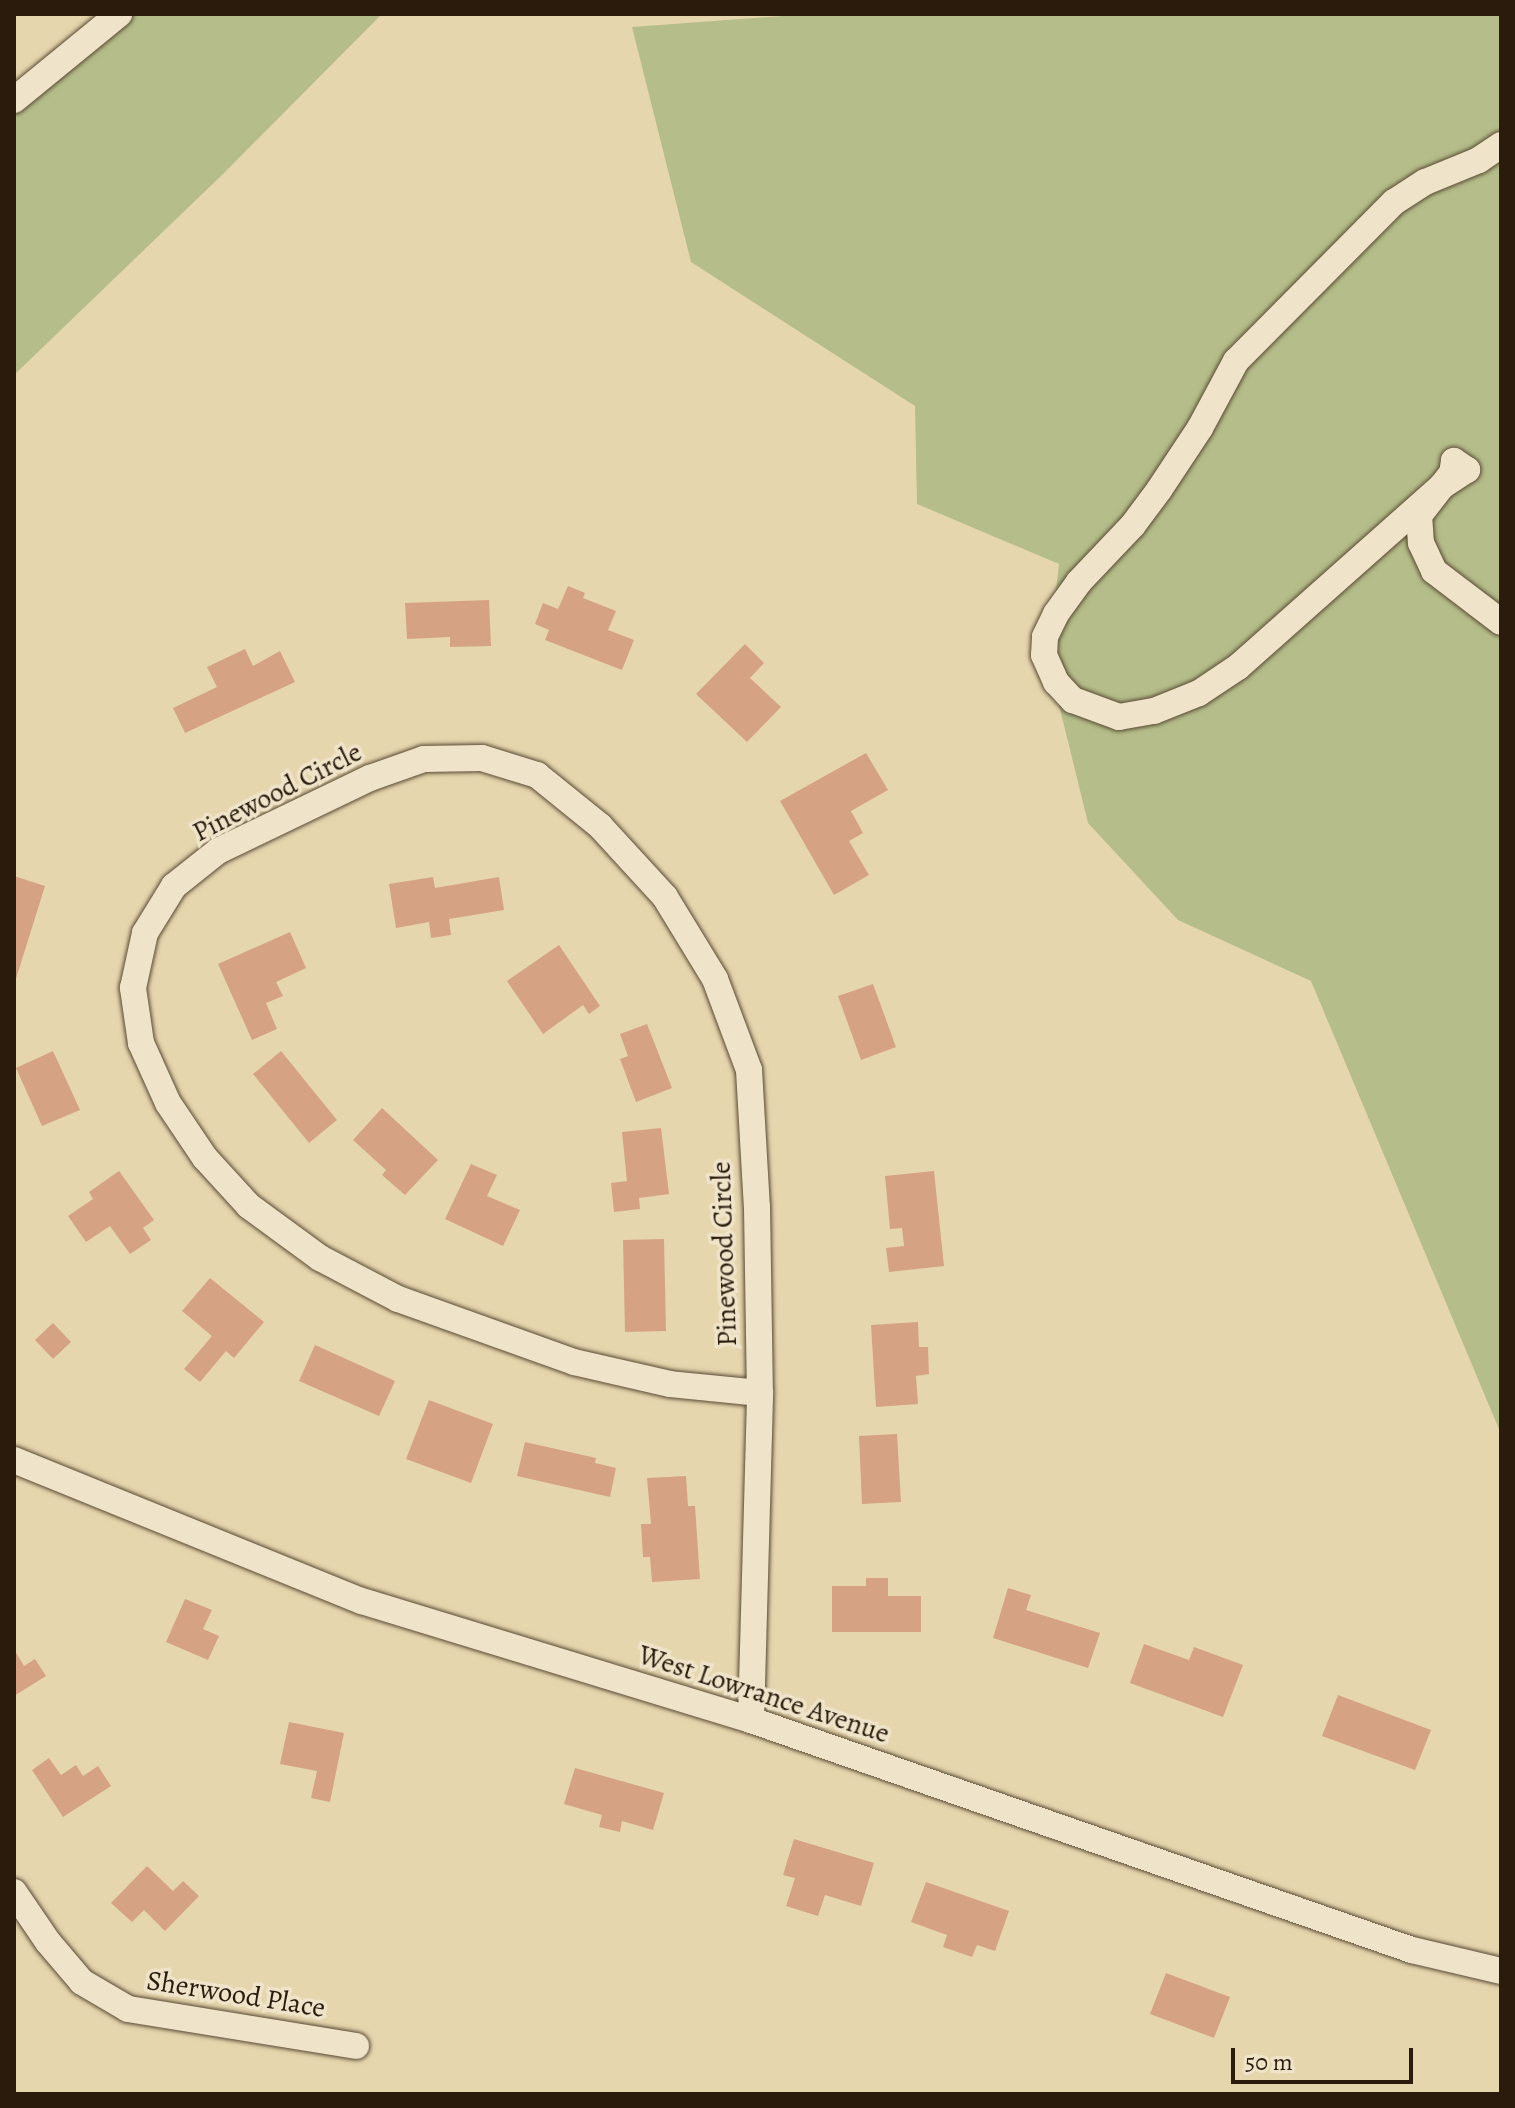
<!DOCTYPE html>
<html>
<head>
<meta charset="utf-8">
<style>
	body { margin:0 }
	#map { position:relative; width:1515px; height:2108px; overflow:hidden; background:#e6d6ae; font-family:Alegreya,serif }
	div>[style] { position:absolute }
	.green>* { inset:0; background:#b5be8a }
	.building>* { inset:0; background:#d5a383 }
	.roads { filter:drop-shadow(0 0 2px #594a34) drop-shadow(0 0 2px #594a34) }
	.minor>* { height:26px; margin:-13px; padding:0 13px; transform-origin:13px; border-radius:13px; background:#efe4ca }
	span { translate:-50% -50%; white-space:nowrap; text-align:center; line-height:1.15; -webkit-text-stroke:7px #efe4ca; paint-order:stroke }
	.street-label { font-size:28px; color:#2a1b0c }
	.frame { position:absolute; inset:0; border:16px solid #2a1b0c; pointer-events:none }
	.scale { position:absolute; left:1231px; top:2048px; width:182px; height:36px; box-sizing:border-box; border:4px solid #2a1b0c; border-top:0; padding-left:10px; font-size:24px; line-height:28px; white-space:nowrap; color:#2a1b0c; -webkit-text-stroke:6px #efe4ca; paint-order:stroke }
</style>
</head>
<body>
<div id="map">
	<div class="green">
		<div style="clip-path:polygon(112px 14px,382px 14px,223px 174px,14px 375px,14px 95px)"></div>
		<div style="clip-path:polygon(809px 14px,1501px 14px,1501px 1434px,1311px 981px,1178px 920px,1088px 823px,1048px 660px,1059px 564px,917px 504px,915px 406px,691px 262px,632px 27px)"></div>
	</div>
	<div class="building">
		<div style="clip-path:polygon(568px 586px,585px 593px,583px 598px,616px 611px,608px 630px,634px 640px,622px 670px,545px 640px,549px 630px,535px 624px,543px 603px,558px 609px)"></div>
		<div style="clip-path:polygon(489px 600px,491px 646px,450px 647px,450px 637px,407px 639px,405px 603px)"></div>
		<div style="clip-path:polygon(745px 644px,764px 663px,750px 678px,781px 707px,747px 742px,696px 694px)"></div>
		<div style="clip-path:polygon(245px 649px,253px 666px,280px 651px,295px 682px,185px 733px,173px 708px,217px 687px,207px 667px)"></div>
		<div style="clip-path:polygon(866px 753px,888px 790px,851px 811px,863px 833px,849px 841px,869px 875px,834px 895px,780px 801px)"></div>
		<div style="clip-path:polygon(14px 876px,45px 886px,15px 982px,14px 982px)"></div>
		<div style="clip-path:polygon(433px 877px,435px 888px,499px 877px,504px 910px,449px 919px,451px 935px,431px 938px,429px 922px,396px 928px,389px 884px)"></div>
		<div style="clip-path:polygon(290px 932px,306px 968px,276px 982px,283px 996px,266px 1003px,277px 1029px,252px 1040px,218px 964px)"></div>
		<div style="clip-path:polygon(559px 945px,600px 1006px,589px 1014px,583px 1005px,543px 1034px,507px 981px)"></div>
		<div style="clip-path:polygon(873px 984px,896px 1047px,861px 1060px,838px 996px)"></div>
		<div style="clip-path:polygon(647px 1024px,672px 1088px,636px 1102px,620px 1059px,628px 1056px,620px 1034px)"></div>
		<div style="clip-path:polygon(53px 1051px,80px 1110px,42px 1126px,16px 1068px)"></div>
		<div style="clip-path:polygon(281px 1051px,337px 1120px,309px 1143px,253px 1074px)"></div>
		<div style="clip-path:polygon(382px 1108px,438px 1160px,405px 1195px,382px 1175px,386px 1170px,353px 1140px)"></div>
		<div style="clip-path:polygon(661px 1128px,669px 1194px,639px 1198px,640px 1209px,614px 1212px,611px 1183px,627px 1181px,622px 1132px)"></div>
		<div style="clip-path:polygon(471px 1164px,497px 1175px,487px 1196px,520px 1210px,503px 1246px,445px 1219px)"></div>
		<div style="clip-path:polygon(119px 1171px,154px 1220px,143px 1228px,151px 1240px,130px 1254px,110px 1226px,86px 1242px,68px 1216px,93px 1199px,89px 1192px)"></div>
		<div style="clip-path:polygon(934px 1171px,944px 1266px,889px 1272px,886px 1248px,904px 1246px,902px 1228px,890px 1229px,885px 1176px)"></div>
		<div style="clip-path:polygon(664px 1239px,666px 1331px,625px 1332px,623px 1240px)"></div>
		<div style="clip-path:polygon(210px 1278px,264px 1322px,234px 1358px,226px 1351px,200px 1382px,184px 1369px,212px 1336px,182px 1311px)"></div>
		<div style="clip-path:polygon(918px 1322px,919px 1347px,928px 1347px,929px 1374px,916px 1376px,918px 1404px,876px 1407px,871px 1325px)"></div>
		<div style="clip-path:polygon(53px 1323px,71px 1342px,53px 1359px,35px 1340px)"></div>
		<div style="clip-path:polygon(315px 1345px,395px 1381px,379px 1416px,299px 1381px)"></div>
		<div style="clip-path:polygon(429px 1400px,493px 1424px,471px 1483px,406px 1459px)"></div>
		<div style="clip-path:polygon(897px 1434px,901px 1502px,862px 1504px,859px 1436px)"></div>
		<div style="clip-path:polygon(525px 1442px,596px 1458px,595px 1463px,616px 1468px,610px 1497px,517px 1476px)"></div>
		<div style="clip-path:polygon(686px 1476px,688px 1506px,695px 1506px,700px 1579px,652px 1582px,650px 1557px,643px 1557px,641px 1524px,651px 1524px,647px 1478px)"></div>
		<div style="clip-path:polygon(866px 1578px,888px 1578px,888px 1596px,921px 1596px,921px 1632px,832px 1632px,832px 1586px,866px 1586px)"></div>
		<div style="clip-path:polygon(1008px 1588px,1031px 1595px,1026px 1610px,1100px 1633px,1088px 1668px,993px 1638px)"></div>
		<div style="clip-path:polygon(185px 1599px,212px 1610px,203px 1629px,219px 1636px,208px 1660px,166px 1642px)"></div>
		<div style="clip-path:polygon(1144px 1644px,1189px 1660px,1194px 1647px,1243px 1665px,1223px 1717px,1130px 1683px)"></div>
		<div style="clip-path:polygon(14px 1649px,24px 1666px,35px 1659px,46px 1676px,14px 1696px)"></div>
		<div style="clip-path:polygon(1338px 1695px,1431px 1730px,1415px 1770px,1322px 1736px)"></div>
		<div style="clip-path:polygon(289px 1722px,344px 1733px,330px 1802px,311px 1798px,317px 1771px,280px 1764px)"></div>
		<div style="clip-path:polygon(49px 1758px,61px 1775px,76px 1765px,83px 1776px,98px 1766px,111px 1786px,63px 1817px,32px 1770px)"></div>
		<div style="clip-path:polygon(575px 1768px,664px 1793px,653px 1830px,622px 1821px,620px 1832px,599px 1827px,602px 1815px,564px 1804px)"></div>
		<div style="clip-path:polygon(794px 1839px,874px 1863px,861px 1906px,825px 1895px,818px 1916px,786px 1906px,795px 1878px,783px 1875px)"></div>
		<div style="clip-path:polygon(147px 1866px,173px 1891px,183px 1881px,199px 1896px,165px 1931px,144px 1910px,132px 1922px,111px 1903px)"></div>
		<div style="clip-path:polygon(926px 1882px,1009px 1911px,995px 1951px,977px 1945px,972px 1957px,943px 1947px,947px 1935px,911px 1922px)"></div>
		<div style="clip-path:polygon(1166px 1973px,1230px 1997px,1214px 2038px,1150px 2014px)"></div>
	</div>
	<div class="roads">
		<div class="minor">
			<div style="left:14px;top:100px;width:136px;rotate:-39.3deg"></div>
			<div style="left:1501px;top:145px;width:27px;rotate:146deg"></div>
			<div style="left:1479px;top:160px;width:58px;rotate:157.8deg"></div>
			<div style="left:1425px;top:182px;width:37px;rotate:147deg"></div>
			<div style="left:1394px;top:202px;width:224px;rotate:134.8deg"></div>
			<div style="left:1236px;top:361px;width:76px;rotate:118.2deg"></div>
			<div style="left:1200px;top:428px;width:74px;rotate:123.5deg"></div>
			<div style="left:1159px;top:490px;width:44px;rotate:126.6deg"></div>
			<div style="left:1133px;top:525px;width:79px;rotate:133.5deg"></div>
			<div style="left:1079px;top:582px;width:39px;rotate:126deg"></div>
			<div style="left:1056px;top:614px;width:25px;rotate:116deg"></div>
			<div style="left:1045px;top:637px;width:18px;rotate:93deg"></div>
			<div style="left:1044px;top:655px;width:30px;rotate:66deg"></div>
			<div style="left:1056px;top:682px;width:25px;rotate:47deg"></div>
			<div style="left:1073px;top:700px;width:49px;rotate:20.3deg"></div>
			<div style="left:1119px;top:717px;width:36px;rotate:-10deg"></div>
			<div style="left:1154px;top:711px;width:48px;rotate:-21.8deg"></div>
			<div style="left:1199px;top:693px;width:47px;rotate:-33.7deg"></div>
			<div style="left:1238px;top:667px;width:273px;rotate:-41.6deg"></div>
			<div style="left:1442px;top:486px;width:30px;rotate:-33deg"></div>
			<div style="left:1467px;top:470px;width:16px;rotate:-145deg"></div>
			<div style="left:1454px;top:461px;width:12px;rotate:99deg"></div>
			<div style="left:1452px;top:473px;width:16px;rotate:128deg"></div>
			<div style="left:1442px;top:486px;width:37px;rotate:128deg"></div>
			<div style="left:1419px;top:515px;width:28px;rotate:86deg"></div>
			<div style="left:1421px;top:543px;width:31px;rotate:65deg"></div>
			<div style="left:1434px;top:571px;width:84px;rotate:37.3deg"></div>
			<div style="left:482px;top:758px;width:58px;rotate:17.2deg"></div>
			<div style="left:537px;top:775px;width:81px;rotate:39deg"></div>
			<div style="left:600px;top:826px;width:96px;rotate:47.5deg"></div>
			<div style="left:665px;top:897px;width:96px;rotate:58.6deg"></div>
			<div style="left:715px;top:979px;width:97px;rotate:69.5deg"></div>
			<div style="left:749px;top:1070px;width:137px;rotate:86.7deg"></div>
			<div style="left:757px;top:1207px;width:186px;rotate:89.1deg"></div>
			<div style="left:760px;top:1393px;width:90px;rotate:-174.3deg"></div>
			<div style="left:670px;top:1384px;width:98px;rotate:-167.1deg"></div>
			<div style="left:574px;top:1362px;width:187px;rotate:-160.3deg"></div>
			<div style="left:398px;top:1299px;width:88px;rotate:-152.3deg"></div>
			<div style="left:320px;top:1258px;width:88px;rotate:-143.8deg"></div>
			<div style="left:249px;top:1206px;width:65px;rotate:-132.5deg"></div>
			<div style="left:205px;top:1158px;width:66px;rotate:-123.9deg"></div>
			<div style="left:168px;top:1103px;width:66px;rotate:-114.2deg"></div>
			<div style="left:141px;top:1043px;width:56px;rotate:-98.3deg"></div>
			<div style="left:133px;top:988px;width:56px;rotate:-77.7deg"></div>
			<div style="left:145px;top:933px;width:55px;rotate:-58.3deg"></div>
			<div style="left:174px;top:886px;width:56px;rotate:-38.5deg"></div>
			<div style="left:218px;top:851px;width:169px;rotate:-25.7deg"></div>
			<div style="left:370px;top:778px;width:57px;rotate:-19.4deg"></div>
			<div style="left:424px;top:759px;width:58px;rotate:-1deg"></div>
			<div style="left:14px;top:1460px;width:375px;rotate:22.1deg"></div>
			<div style="left:362px;top:1601px;width:407px;rotate:17deg"></div>
			<div style="left:751px;top:1720px;width:700px;rotate:19.19deg"></div>
			<div style="left:1412px;top:1950px;width:91px;rotate:13.3deg"></div>
			<div style="left:751px;top:1720px;width:327px;rotate:-88.4deg"></div>
			<div style="left:14px;top:1892px;width:60px;rotate:55.8deg"></div>
			<div style="left:48px;top:1942px;width:52px;rotate:49.6deg"></div>
			<div style="left:82px;top:1982px;width:53px;rotate:30.4deg"></div>
			<div style="left:128px;top:2009px;width:231px;rotate:9.2deg"></div>
		</div>
	</div>
	<div class="street-label">
		<span style="left:277px;top:792px;rotate:-27deg">Pinewood Circle</span>
		<span style="left:724px;top:1254px;rotate:-92deg">Pinewood Circle</span>
		<span style="left:764px;top:1694px;rotate:18deg">West Lowrance Avenue</span>
		<span style="left:236px;top:1994px;rotate:9deg">Sherwood Place</span>
	</div>
	<div class="frame"></div>
	<div class="scale">50 m</div>
</div>
</body>
</html>
